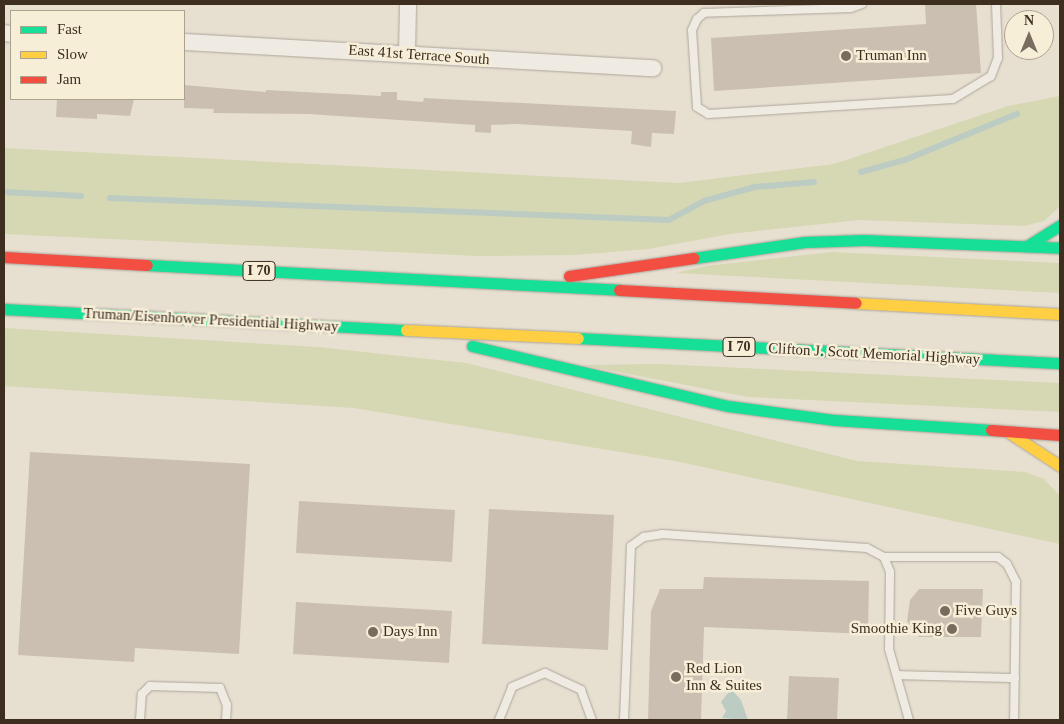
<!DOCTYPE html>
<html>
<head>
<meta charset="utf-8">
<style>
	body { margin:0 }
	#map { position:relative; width:1064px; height:724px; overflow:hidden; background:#e7e0d1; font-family:"Times New Roman",serif }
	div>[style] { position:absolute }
	.green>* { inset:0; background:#d6d7b3 }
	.water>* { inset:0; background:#bcccc2 }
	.stream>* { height:5.5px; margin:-2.75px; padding:0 2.75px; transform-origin:2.75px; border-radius:2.75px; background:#bcccc2 }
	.building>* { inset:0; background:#cbbfb2 }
	.roads { filter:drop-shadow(0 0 1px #ada599) drop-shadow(0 0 1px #ada599) }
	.lane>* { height:8px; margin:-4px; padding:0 4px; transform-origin:4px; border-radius:4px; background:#efebe3 }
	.street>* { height:16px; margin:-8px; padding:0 8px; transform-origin:8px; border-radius:8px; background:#efebe3 }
	.fast>* { height:11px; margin:-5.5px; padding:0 5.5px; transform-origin:5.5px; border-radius:5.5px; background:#16e098 }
	.slow>* { height:11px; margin:-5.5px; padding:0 5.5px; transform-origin:5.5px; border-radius:5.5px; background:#ffcf43 }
	.jam>* { height:11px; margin:-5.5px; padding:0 5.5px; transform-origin:5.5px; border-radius:5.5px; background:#f24e42 }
	.dots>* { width:14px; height:14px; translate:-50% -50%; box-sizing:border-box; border:2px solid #f7eed8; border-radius:50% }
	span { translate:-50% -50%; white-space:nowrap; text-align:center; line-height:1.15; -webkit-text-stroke:5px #f7eed8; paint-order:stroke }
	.shield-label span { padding:1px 4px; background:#f7eed8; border:1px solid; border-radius:4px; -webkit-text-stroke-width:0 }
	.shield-label { font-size:14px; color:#3d2e20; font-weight:700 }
	.street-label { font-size:15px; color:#3d2e20 }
	.poi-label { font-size:15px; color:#3d2e20 }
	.left { translate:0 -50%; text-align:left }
	.right { translate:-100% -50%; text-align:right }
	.frame { position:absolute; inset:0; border:5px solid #3d2e20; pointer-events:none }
	.legend { position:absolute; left:10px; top:10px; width:175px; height:90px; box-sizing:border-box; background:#f7eed8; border:1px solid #ada18e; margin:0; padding:6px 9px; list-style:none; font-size:15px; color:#3d2e20 }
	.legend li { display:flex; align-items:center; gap:10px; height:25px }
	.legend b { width:25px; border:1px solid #ada18e }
	.north { position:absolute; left:1004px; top:10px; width:50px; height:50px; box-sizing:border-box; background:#f7eed8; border:1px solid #ada18e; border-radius:50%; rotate:0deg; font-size:14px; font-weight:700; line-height:20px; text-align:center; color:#3d2e20 }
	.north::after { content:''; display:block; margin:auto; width:18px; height:22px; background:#786c5e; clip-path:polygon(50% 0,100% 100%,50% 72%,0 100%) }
</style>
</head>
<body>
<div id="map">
	<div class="green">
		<div style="clip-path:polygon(1060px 96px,1060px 206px,1044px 221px,1024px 226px,859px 220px,730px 234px,648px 249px,575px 255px,478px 256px,4px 234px,4px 148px,679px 183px,834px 164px,1008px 106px)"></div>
		<div style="clip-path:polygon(832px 252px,1060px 263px,1060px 293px,676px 273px,706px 266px)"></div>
		<div style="clip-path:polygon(4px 328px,318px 347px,466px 363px,857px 461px,1025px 472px,1044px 479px,1060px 496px,1060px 544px,675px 461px,354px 408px,4px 386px)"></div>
		<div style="clip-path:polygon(659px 364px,1060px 383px,1060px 412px,748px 397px,582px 365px)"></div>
	</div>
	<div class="water">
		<div style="clip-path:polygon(731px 689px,741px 700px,748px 720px,722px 718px,726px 711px,721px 702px)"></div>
	</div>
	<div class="stream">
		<div style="left:861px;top:172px;width:46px;rotate:-15.3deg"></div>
		<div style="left:905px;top:160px;width:121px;rotate:-22.3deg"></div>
		<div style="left:4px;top:192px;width:77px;rotate:3deg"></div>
		<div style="left:110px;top:198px;width:559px;rotate:2.25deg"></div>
		<div style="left:669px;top:220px;width:40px;rotate:-28deg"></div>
		<div style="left:704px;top:201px;width:53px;rotate:-15.4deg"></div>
		<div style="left:755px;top:187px;width:59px;rotate:-4.8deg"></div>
	</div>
	<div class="building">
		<div style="clip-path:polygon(925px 4px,976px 4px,981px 73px,714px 91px,711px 38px,926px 24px)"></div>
		<div style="clip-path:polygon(184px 85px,266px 92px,266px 90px,381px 96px,381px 92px,397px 92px,397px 100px,423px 102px,424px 98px,676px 111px,674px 134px,652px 133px,651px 147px,631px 144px,632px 131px,517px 124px,491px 125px,491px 133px,475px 132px,475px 125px,308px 114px,213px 113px,214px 109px,184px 108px)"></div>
		<div style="clip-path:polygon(57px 99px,134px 99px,130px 116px,97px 114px,97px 119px,56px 117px)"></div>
		<div style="clip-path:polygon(30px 452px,250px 464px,239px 654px,135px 648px,134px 662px,18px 655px)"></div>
		<div style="clip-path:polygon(299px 501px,455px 510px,452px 562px,296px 553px)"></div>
		<div style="clip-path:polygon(489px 509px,614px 515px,608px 650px,482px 644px)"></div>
		<div style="clip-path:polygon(704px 577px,869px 581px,868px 634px,704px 627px,701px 720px,648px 720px,651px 611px,660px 589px,703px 589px)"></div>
		<div style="clip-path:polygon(919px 589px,983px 589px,981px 637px,919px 637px,907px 621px,910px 600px)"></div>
		<div style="clip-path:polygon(296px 602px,452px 611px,449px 663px,293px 654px)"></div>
		<div style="clip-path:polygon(789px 676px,839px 678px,837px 720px,787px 720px)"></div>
	</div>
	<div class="roads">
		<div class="lane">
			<div style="left:862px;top:4px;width:12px;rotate:160deg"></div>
			<div style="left:851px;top:8px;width:147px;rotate:178.1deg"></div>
			<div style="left:704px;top:13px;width:9px;rotate:139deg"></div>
			<div style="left:697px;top:19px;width:12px;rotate:114deg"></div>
			<div style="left:692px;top:30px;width:77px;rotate:86.3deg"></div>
			<div style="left:697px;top:107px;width:13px;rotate:32deg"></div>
			<div style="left:708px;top:114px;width:245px;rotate:-3.5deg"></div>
			<div style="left:953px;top:99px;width:44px;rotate:-31.2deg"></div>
			<div style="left:991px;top:76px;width:19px;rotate:-69deg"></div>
			<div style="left:998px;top:58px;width:54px;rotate:-92.1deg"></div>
			<div style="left:884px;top:557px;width:114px"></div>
			<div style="left:998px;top:557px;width:11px;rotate:38deg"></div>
			<div style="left:1007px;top:564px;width:20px;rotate:63deg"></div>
			<div style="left:1016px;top:582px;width:138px;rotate:90.8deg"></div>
			<div style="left:898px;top:675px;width:117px;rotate:1.5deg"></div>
			<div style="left:140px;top:720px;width:26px;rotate:-86deg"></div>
			<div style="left:142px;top:694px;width:11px;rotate:-45deg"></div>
			<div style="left:150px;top:686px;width:70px;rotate:1.6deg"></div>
			<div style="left:220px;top:688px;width:18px;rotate:68deg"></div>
			<div style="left:227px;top:705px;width:15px;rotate:94deg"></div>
			<div style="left:499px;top:720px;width:35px;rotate:-68deg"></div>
			<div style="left:512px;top:687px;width:36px;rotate:-23deg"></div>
			<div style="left:545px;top:673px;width:40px;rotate:25deg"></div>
			<div style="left:581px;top:690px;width:32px;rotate:70deg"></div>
			<div style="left:624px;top:720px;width:174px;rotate:-87.7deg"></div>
			<div style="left:631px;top:546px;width:16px;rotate:-35deg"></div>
			<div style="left:644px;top:537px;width:18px;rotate:-9deg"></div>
			<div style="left:662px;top:534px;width:205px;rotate:3.9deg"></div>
			<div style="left:867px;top:548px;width:19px;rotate:28deg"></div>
			<div style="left:884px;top:557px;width:16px;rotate:68deg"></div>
			<div style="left:890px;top:572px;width:77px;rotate:90.7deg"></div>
			<div style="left:889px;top:649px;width:74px;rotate:74.3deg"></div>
		</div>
		<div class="street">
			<div style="left:4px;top:33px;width:7px;rotate:8deg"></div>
			<div style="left:184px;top:42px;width:470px;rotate:3.2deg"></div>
			<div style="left:407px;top:53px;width:49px;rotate:-88.8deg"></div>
		</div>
		<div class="fast">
			<div style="left:1027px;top:246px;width:39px;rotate:-32deg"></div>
			<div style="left:694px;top:258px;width:112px;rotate:-8.2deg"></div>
			<div style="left:805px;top:242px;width:59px;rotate:-1.9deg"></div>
			<div style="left:864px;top:240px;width:196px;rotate:2.3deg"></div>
			<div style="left:147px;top:265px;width:473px;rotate:3deg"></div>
			<div style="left:4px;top:309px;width:403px;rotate:3deg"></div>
			<div style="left:578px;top:338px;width:483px;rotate:3deg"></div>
			<div style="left:472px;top:346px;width:263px;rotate:13.2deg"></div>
			<div style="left:728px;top:406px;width:108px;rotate:7.5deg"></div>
			<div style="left:835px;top:420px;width:156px;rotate:3.7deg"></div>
		</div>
		<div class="slow">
			<div style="left:856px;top:303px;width:204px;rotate:3.1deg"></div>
			<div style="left:406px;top:330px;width:172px;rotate:2.7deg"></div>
			<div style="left:1011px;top:434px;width:59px;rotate:33.1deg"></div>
		</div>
		<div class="jam">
			<div style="left:4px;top:257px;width:143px;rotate:3.2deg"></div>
			<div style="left:569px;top:276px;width:126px;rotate:-8.2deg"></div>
			<div style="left:619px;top:290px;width:237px;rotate:3.1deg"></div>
			<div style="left:991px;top:430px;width:69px;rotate:4.1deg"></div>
		</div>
	</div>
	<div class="dots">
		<div style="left:846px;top:56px;background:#786c5e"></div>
		<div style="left:945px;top:611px;background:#786c5e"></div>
		<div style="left:952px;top:629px;background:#786c5e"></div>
		<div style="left:373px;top:632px;background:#786c5e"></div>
		<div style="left:676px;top:677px;background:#786c5e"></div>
	</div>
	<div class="shield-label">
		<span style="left:259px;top:271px">I 70</span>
		<span style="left:739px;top:347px">I 70</span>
	</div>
	<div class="street-label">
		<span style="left:419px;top:55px;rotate:4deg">East 41st Terrace South</span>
		<span style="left:211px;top:320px;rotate:3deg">Truman/Eisenhower Presidential Highway</span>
		<span style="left:874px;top:354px;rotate:3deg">Clifton J. Scott Memorial Highway</span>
	</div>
	<div class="poi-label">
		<span class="left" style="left:856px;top:56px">Truman Inn</span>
		<span class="left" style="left:955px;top:611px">Five Guys</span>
		<span class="right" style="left:942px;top:629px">Smoothie King</span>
		<span class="left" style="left:383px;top:632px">Days Inn</span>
		<span class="left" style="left:686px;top:677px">Red Lion<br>Inn &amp; Suites</span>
	</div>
	<div class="frame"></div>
	<ul class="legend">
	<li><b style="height:6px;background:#16e098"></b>Fast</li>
	<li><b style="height:6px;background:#ffcf43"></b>Slow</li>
	<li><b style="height:6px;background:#f24e42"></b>Jam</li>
	</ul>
	<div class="north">N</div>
</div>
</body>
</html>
